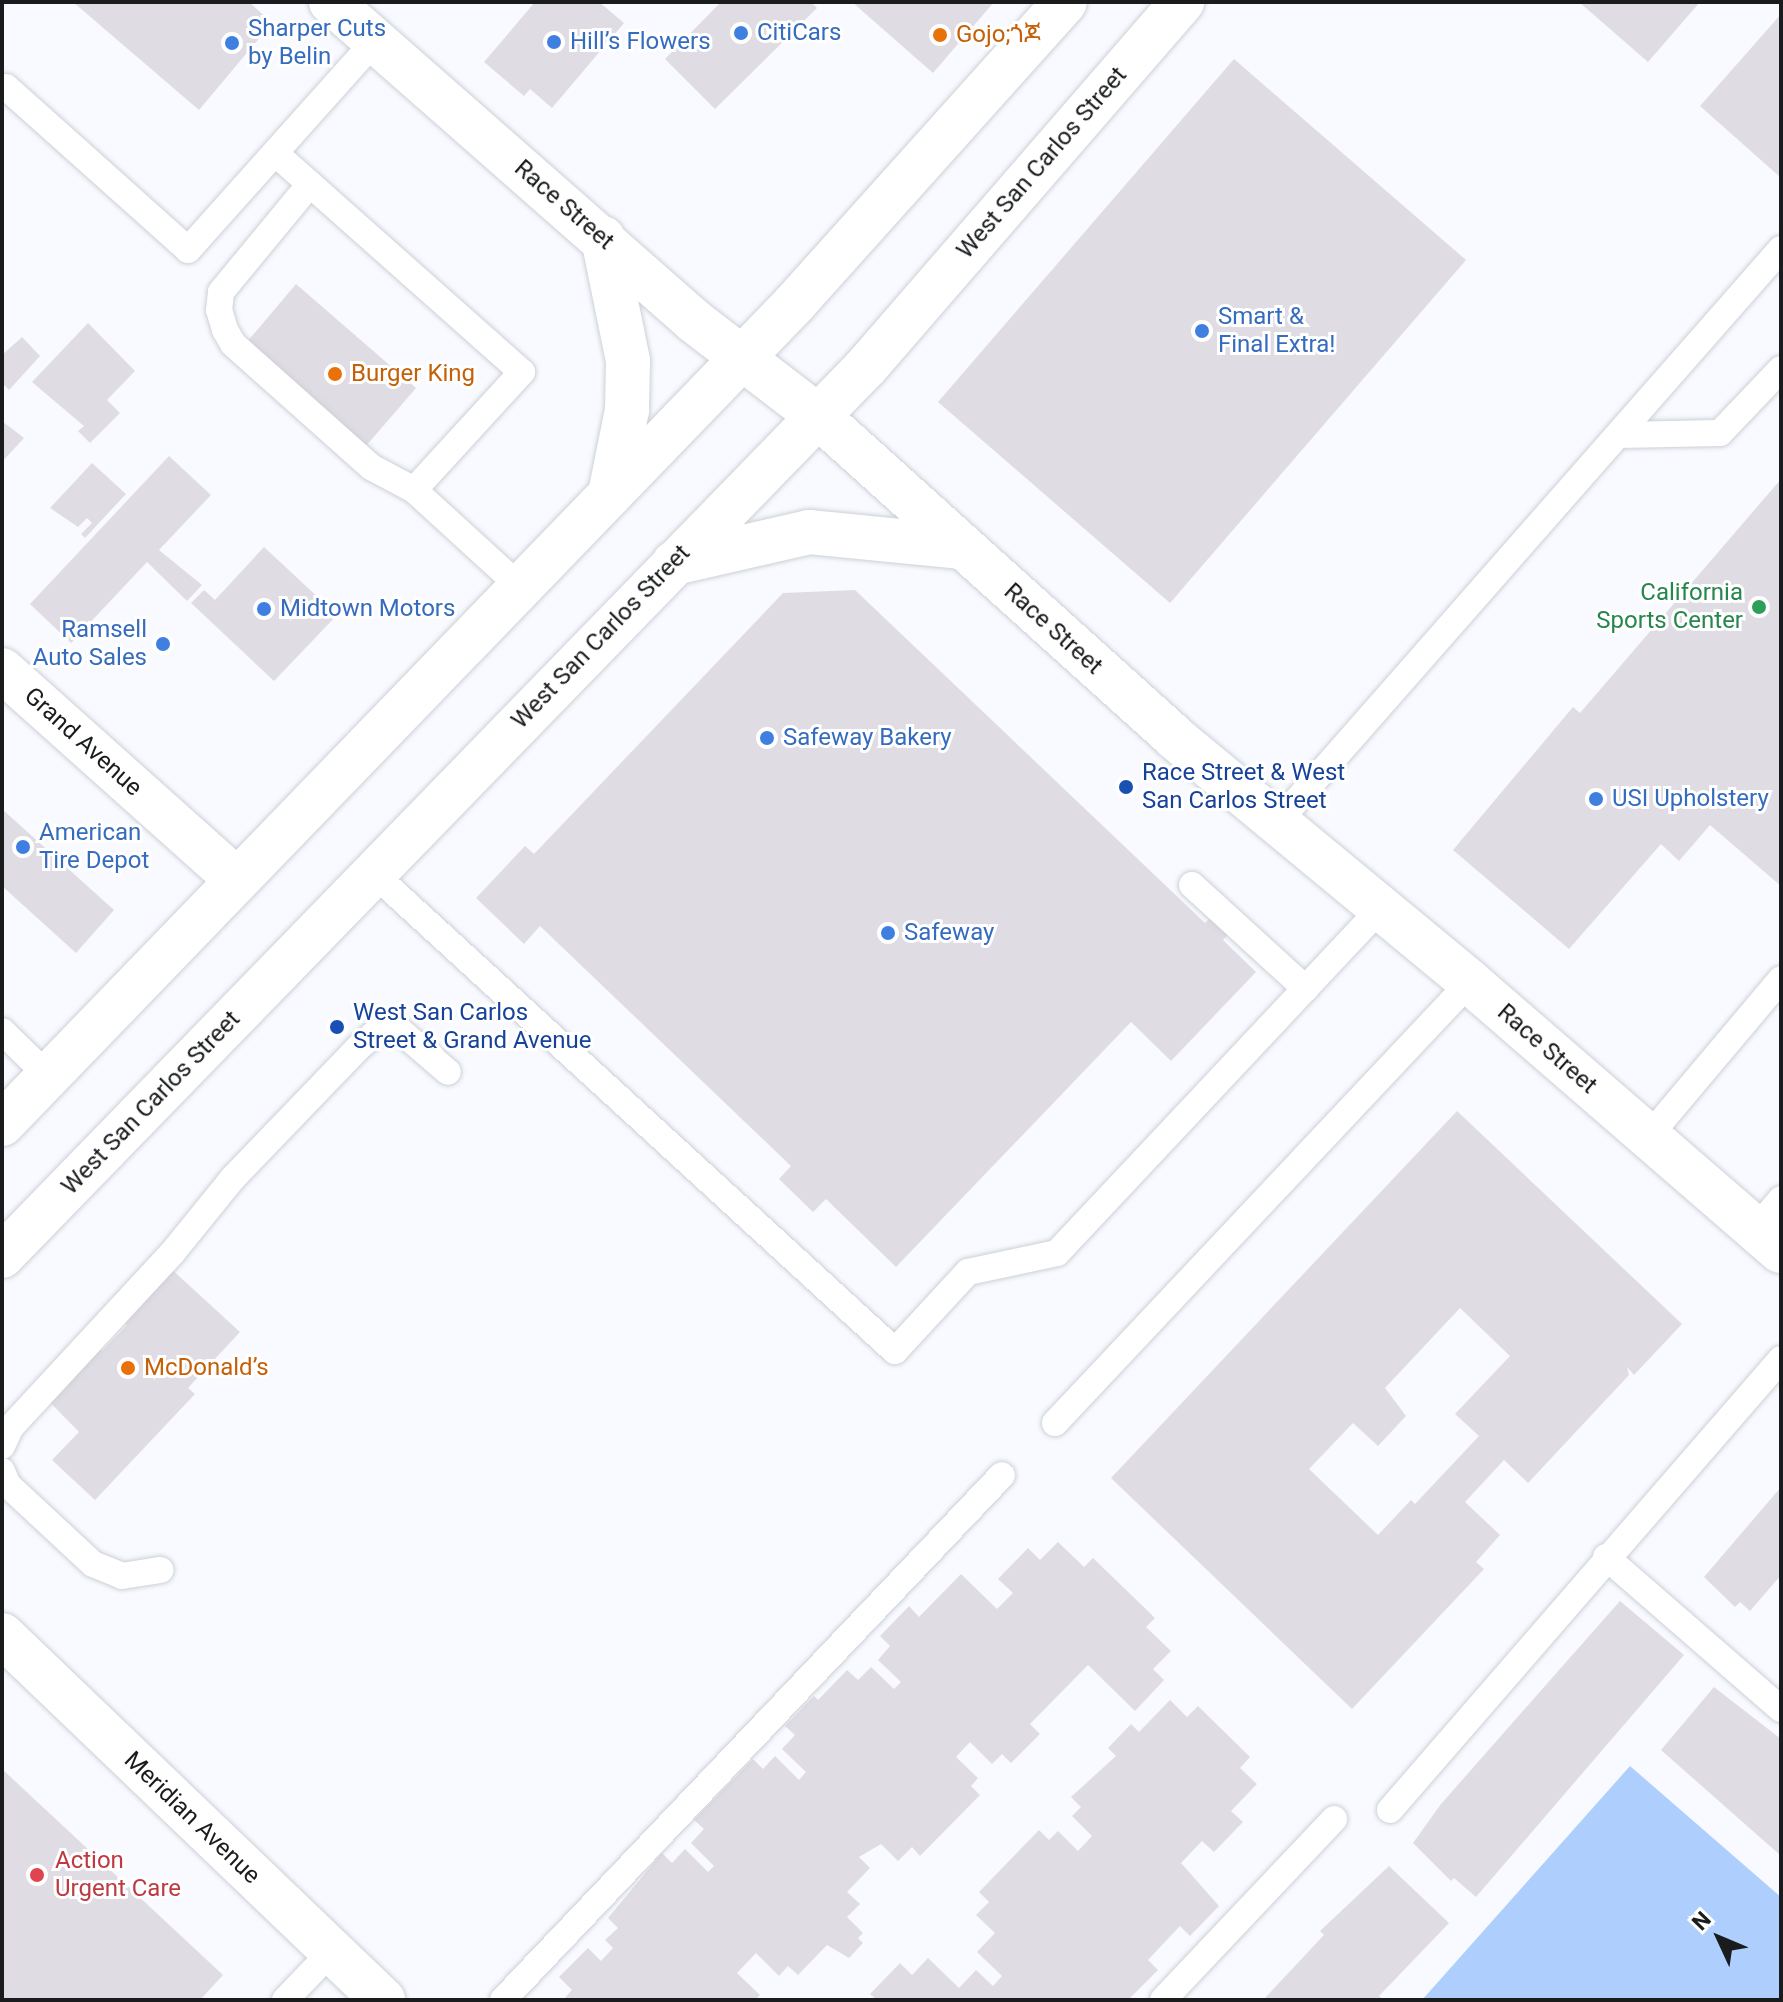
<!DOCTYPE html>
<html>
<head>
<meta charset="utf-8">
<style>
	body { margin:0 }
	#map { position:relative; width:1783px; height:2002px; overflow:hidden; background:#f8faff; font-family:Roboto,"Noto Sans Ethiopic",sans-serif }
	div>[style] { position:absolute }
	.green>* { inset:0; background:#aecffe }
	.building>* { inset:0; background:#e0dce3 }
	.roads { filter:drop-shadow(0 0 2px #ccd1d7) drop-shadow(0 0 2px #ccd1d7) }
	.lane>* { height:26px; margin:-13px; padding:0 13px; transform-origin:13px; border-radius:13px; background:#fff }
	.street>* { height:44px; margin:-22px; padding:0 22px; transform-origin:22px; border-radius:22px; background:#fff }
	.secondary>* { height:44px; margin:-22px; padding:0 22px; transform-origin:22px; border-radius:22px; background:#fff }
	.primary>* { height:44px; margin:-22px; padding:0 22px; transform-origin:22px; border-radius:22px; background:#fff }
	.dots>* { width:22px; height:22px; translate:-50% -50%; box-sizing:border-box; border:4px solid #fff; border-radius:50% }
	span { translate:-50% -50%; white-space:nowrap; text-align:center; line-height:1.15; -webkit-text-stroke:6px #fff; paint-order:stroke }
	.shop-label { font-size:24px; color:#366cbe }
	.left { translate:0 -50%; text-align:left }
	.right { translate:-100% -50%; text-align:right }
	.food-label { font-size:24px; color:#c56008 }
	.street-label { font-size:24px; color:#191b1d }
	.leisure-label { font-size:24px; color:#27864d }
	.transit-label { font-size:24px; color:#164399 }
	.health-label { font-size:24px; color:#be3a42 }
	.frame { position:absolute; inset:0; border:4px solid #191b1d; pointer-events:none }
	.north { position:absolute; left:1679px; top:1898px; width:80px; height:80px; -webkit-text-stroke:6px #fff; paint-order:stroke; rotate:314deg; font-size:22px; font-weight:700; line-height:32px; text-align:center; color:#191b1d }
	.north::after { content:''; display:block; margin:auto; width:28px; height:36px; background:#191b1d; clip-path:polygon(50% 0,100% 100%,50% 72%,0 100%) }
</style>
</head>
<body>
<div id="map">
	<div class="green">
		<div style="clip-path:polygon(1630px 1766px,1781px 1897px,1781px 2000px,1422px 2000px)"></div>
	</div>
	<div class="building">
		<div style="clip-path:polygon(73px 2px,249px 2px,269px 20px,267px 29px,199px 110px)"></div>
		<div style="clip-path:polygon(535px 2px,599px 2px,624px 23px,552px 108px,530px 89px,524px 96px,484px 62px)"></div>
		<div style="clip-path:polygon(721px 2px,811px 2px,817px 8px,715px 109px,665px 59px)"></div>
		<div style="clip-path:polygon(852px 2px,994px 2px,933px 73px)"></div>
		<div style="clip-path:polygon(1579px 2px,1700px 2px,1648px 62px)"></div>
		<div style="clip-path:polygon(1781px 14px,1781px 178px,1700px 106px)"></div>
		<div style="clip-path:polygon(1234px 59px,1466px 260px,1170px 603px,938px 402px)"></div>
		<div style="clip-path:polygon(296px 284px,416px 388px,366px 446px,247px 342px)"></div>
		<div style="clip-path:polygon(88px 323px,135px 371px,107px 400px,120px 413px,90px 443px,78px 431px,84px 426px,32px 382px)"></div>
		<div style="clip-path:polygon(22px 337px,40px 356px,9px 390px,2px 383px,2px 355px)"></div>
		<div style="clip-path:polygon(2px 421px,24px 438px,2px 462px)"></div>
		<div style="clip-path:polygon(169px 456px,211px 495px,159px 550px,202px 585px,187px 601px,147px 562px,71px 643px,30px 604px)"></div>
		<div style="clip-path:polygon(92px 463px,126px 494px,85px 538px,81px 534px,92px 523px,87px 518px,78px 527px,50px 508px)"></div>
		<div style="clip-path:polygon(1781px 479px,1781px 886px,1710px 825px,1679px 861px,1661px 844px,1569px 949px,1453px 850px,1573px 707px,1580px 713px)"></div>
		<div style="clip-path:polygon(264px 547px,337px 615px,274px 681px,191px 603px,204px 590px,215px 600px)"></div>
		<div style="clip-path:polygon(855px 590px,1205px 923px,1219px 909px,1236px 926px,1223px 940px,1256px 972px,1171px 1061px,1131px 1022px,896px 1267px,826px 1199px,813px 1212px,779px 1179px,791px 1166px,540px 926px,524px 944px,476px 898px,525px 846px,534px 854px,783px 593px)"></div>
		<div style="clip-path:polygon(2px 809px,114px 910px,76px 953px,2px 886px)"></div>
		<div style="clip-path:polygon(evenodd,1457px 1111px,1682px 1324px,1634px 1375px,1627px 1367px,1629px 1375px,1528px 1483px,1504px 1460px,1465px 1502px,1500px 1535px,1476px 1562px,1484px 1569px,1352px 1709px,1111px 1478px,1457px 1111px,1460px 1308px,1510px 1356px,1455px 1414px,1479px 1436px,1415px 1504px,1411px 1500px,1378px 1535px,1309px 1469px,1353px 1423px,1378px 1446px,1406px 1416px,1385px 1388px,1460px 1308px)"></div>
		<div style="clip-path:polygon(156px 1255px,240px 1332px,188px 1388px,195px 1394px,95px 1500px,52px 1460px,79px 1432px,33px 1385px,82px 1333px,102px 1351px,127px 1325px,108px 1306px)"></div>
		<div style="clip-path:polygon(1781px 1487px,1781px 1575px,1750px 1611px,1740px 1602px,1735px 1607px,1704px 1577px)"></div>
		<div style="clip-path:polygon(1058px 1542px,1084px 1567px,1093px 1558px,1155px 1618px,1146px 1627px,1171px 1651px,1153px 1669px,1164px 1680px,1135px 1711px,1088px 1665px,1030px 1724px,1040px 1734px,1011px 1763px,1002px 1754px,992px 1764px,970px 1742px,956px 1757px,978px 1778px,971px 1786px,980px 1795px,920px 1856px,912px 1847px,898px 1861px,881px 1844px,859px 1857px,870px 1868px,847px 1892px,860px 1904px,847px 1917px,863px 1933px,858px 1938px,863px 1943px,849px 1958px,827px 1945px,798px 1975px,788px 1966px,779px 1976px,756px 1953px,737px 1973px,760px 1995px,755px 2000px,563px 2000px,572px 1990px,559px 1977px,588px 1948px,601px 1961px,613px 1948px,605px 1940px,618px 1928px,608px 1918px,662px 1853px,672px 1863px,685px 1849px,708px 1872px,714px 1866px,691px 1843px,704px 1829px,694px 1820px,753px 1759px,763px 1769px,775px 1756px,799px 1780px,806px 1772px,782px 1749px,795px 1735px,785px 1726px,814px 1696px,818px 1700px,847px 1670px,858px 1680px,871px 1667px,894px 1689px,901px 1682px,878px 1660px,890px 1646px,880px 1636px,909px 1606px,919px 1617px,961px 1574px,997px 1609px,1013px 1593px,998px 1579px,1028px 1548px,1040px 1560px)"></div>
		<div style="clip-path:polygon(1620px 1601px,1684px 1655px,1476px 1897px,1454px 1878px,1451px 1881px,1413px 1843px,1441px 1804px)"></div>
		<div style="clip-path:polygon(1714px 1687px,1781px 1739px,1781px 1856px,1661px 1750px)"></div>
		<div style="clip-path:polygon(1170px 1700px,1187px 1717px,1198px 1706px,1250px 1757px,1240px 1768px,1257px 1784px,1231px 1811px,1243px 1822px,1214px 1852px,1202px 1841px,1181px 1863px,1219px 1906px,1190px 1936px,1180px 1926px,1148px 1960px,1158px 1970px,1128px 2000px,877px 2000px,870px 1994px,900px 1963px,912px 1975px,928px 1958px,959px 1988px,976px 1970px,993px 1986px,1002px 1976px,977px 1952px,995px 1933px,976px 1915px,989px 1902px,979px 1892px,1039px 1830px,1049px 1840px,1058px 1831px,1078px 1851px,1092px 1836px,1072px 1816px,1081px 1807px,1071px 1797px,1116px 1756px,1108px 1748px,1131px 1724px,1139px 1732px)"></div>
		<div style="clip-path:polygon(2px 1769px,223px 1975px,200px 2000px,2px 2000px)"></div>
		<div style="clip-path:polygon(1389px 1866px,1449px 1923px,1379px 1996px,1383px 2000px,1256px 2000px,1264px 1999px,1324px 1935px,1320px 1931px)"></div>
	</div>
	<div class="roads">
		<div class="lane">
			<div style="left:6px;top:87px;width:244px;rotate:41.8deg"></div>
			<div style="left:188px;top:250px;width:280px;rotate:-48.2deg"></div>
			<div style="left:275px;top:153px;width:330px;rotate:41.6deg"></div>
			<div style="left:522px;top:372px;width:160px;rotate:132.5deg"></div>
			<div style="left:414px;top:490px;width:142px;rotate:42.4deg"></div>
			<div style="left:310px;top:184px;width:140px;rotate:129.5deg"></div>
			<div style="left:221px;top:292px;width:18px;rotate:96deg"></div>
			<div style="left:219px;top:310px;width:21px;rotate:73deg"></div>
			<div style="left:225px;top:330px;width:16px;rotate:60deg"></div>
			<div style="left:233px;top:344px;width:185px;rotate:41.7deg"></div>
			<div style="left:371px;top:467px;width:49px;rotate:28.1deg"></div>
			<div style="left:1619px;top:435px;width:101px;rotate:-1.1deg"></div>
			<div style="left:1720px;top:433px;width:88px;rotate:-46.4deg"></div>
			<div style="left:1277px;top:823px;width:764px;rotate:-48.72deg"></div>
			<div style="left:372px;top:872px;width:709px;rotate:42.49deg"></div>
			<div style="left:895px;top:1351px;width:108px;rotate:-47.3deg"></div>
			<div style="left:968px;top:1272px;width:91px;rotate:-12.1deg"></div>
			<div style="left:1057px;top:1253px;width:472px;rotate:-46.8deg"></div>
			<div style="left:1192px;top:885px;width:154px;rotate:42.4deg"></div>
			<div style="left:2px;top:1031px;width:64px;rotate:44.4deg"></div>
			<div style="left:1649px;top:1136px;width:205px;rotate:-49.9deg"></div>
			<div style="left:1756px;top:1229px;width:39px;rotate:-50deg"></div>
			<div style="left:1055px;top:1423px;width:606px;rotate:-46.74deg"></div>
			<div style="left:2px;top:1446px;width:21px;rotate:-65deg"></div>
			<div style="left:11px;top:1427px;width:238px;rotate:-47.2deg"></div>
			<div style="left:173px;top:1252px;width:95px;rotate:-51deg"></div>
			<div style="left:233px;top:1178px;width:180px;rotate:-46.1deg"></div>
			<div style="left:358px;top:1048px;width:28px;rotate:-41deg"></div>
			<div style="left:379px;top:1030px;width:18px;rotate:-6deg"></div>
			<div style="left:397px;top:1028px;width:67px;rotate:40.8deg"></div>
			<div style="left:2px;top:1471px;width:15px;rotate:67deg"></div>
			<div style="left:8px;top:1485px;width:116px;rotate:42.9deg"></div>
			<div style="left:93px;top:1564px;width:31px;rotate:22deg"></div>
			<div style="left:122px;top:1576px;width:39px;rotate:-9deg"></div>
			<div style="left:1606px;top:1557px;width:232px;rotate:41deg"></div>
			<div style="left:1390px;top:1810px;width:597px;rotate:-49.08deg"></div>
			<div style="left:285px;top:2000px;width:68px;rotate:-46.2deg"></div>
			<div style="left:503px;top:2000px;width:724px;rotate:-46.45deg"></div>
			<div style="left:1163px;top:2000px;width:249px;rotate:-46.6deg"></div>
		</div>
		<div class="street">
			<div style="left:2px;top:670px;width:314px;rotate:41.8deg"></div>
		</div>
		<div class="secondary">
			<div style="left:331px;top:2px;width:483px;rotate:41.3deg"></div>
			<div style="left:694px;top:321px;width:156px;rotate:37.5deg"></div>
			<div style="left:818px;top:416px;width:479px;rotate:42deg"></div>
			<div style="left:1174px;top:737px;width:384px;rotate:39.6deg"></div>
			<div style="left:1470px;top:982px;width:411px;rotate:40.9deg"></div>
			<div style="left:603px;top:238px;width:126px;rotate:78.5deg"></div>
			<div style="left:628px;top:361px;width:49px;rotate:91.2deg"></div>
			<div style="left:627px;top:410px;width:86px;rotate:101.4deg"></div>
			<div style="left:674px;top:563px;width:139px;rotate:-12.9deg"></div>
			<div style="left:809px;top:532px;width:154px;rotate:5.6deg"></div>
			<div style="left:2px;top:1635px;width:528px;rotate:43.77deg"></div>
		</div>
		<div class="primary">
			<div style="left:2px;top:1124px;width:1141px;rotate:-45.99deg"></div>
			<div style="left:795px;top:303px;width:404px;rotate:-48.1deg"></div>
			<div style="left:2px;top:1256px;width:1240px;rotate:-45.82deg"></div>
			<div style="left:866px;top:367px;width:483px;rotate:-49.1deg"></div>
		</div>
	</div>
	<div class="dots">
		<div style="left:741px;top:33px;background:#3f7fe0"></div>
		<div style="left:940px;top:35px;background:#e8710a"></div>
		<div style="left:554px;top:42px;background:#3f7fe0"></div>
		<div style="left:232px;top:43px;background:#3f7fe0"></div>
		<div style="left:1202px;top:331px;background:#3f7fe0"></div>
		<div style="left:335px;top:374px;background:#e8710a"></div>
		<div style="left:1759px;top:607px;background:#2e9e5b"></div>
		<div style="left:264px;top:609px;background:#3f7fe0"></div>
		<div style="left:163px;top:644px;background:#3f7fe0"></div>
		<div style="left:767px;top:738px;background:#3f7fe0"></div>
		<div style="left:1126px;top:787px;background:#1a4fb4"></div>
		<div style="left:1596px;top:799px;background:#3f7fe0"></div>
		<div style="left:23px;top:847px;background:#3f7fe0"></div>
		<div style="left:888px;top:933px;background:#3f7fe0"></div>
		<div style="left:337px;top:1027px;background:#1a4fb4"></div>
		<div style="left:128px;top:1368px;background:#e8710a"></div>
		<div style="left:37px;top:1875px;background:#e0444e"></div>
	</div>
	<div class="shop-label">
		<span class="left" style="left:248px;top:43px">Sharper Cuts<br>by Belin</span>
		<span class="left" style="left:757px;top:33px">CitiCars</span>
		<span class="left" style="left:570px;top:42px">Hill’s Flowers</span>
		<span class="left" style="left:1218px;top:331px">Smart &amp;<br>Final Extra!</span>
		<span class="left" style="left:280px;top:609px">Midtown Motors</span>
		<span class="right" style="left:147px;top:644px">Ramsell<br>Auto Sales</span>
		<span class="left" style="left:783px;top:738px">Safeway Bakery</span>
		<span class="left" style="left:1612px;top:799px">USI Upholstery</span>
		<span class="left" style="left:39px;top:847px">American<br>Tire Depot</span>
		<span class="left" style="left:904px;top:933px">Safeway</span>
	</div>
	<div class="food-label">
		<span class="left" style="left:956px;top:35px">Gojo;ጎጆ</span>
		<span class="left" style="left:351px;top:374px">Burger King</span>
		<span class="left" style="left:144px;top:1368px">McDonald’s</span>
	</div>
	<div class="street-label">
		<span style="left:1042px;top:163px;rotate:-49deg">West San Carlos Street</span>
		<span style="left:564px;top:205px;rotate:41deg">Race Street</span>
		<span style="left:1053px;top:629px;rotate:42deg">Race Street</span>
		<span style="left:601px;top:637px;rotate:-46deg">West San Carlos Street</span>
		<span style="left:83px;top:742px;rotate:42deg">Grand Avenue</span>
		<span style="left:1547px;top:1049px;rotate:41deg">Race Street</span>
		<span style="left:151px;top:1103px;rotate:-46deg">West San Carlos Street</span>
		<span style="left:192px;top:1818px;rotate:44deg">Meridian Avenue</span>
	</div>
	<div class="leisure-label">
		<span class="right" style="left:1743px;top:607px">California<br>Sports Center</span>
	</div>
	<div class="transit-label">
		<span class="left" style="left:1142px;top:787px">Race Street &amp; West<br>San Carlos Street</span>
		<span class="left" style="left:353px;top:1027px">West San Carlos<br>Street &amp; Grand Avenue</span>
	</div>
	<div class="health-label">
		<span class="left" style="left:55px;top:1875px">Action<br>Urgent Care</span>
	</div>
	<div class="frame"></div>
	<div class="north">N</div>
</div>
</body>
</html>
